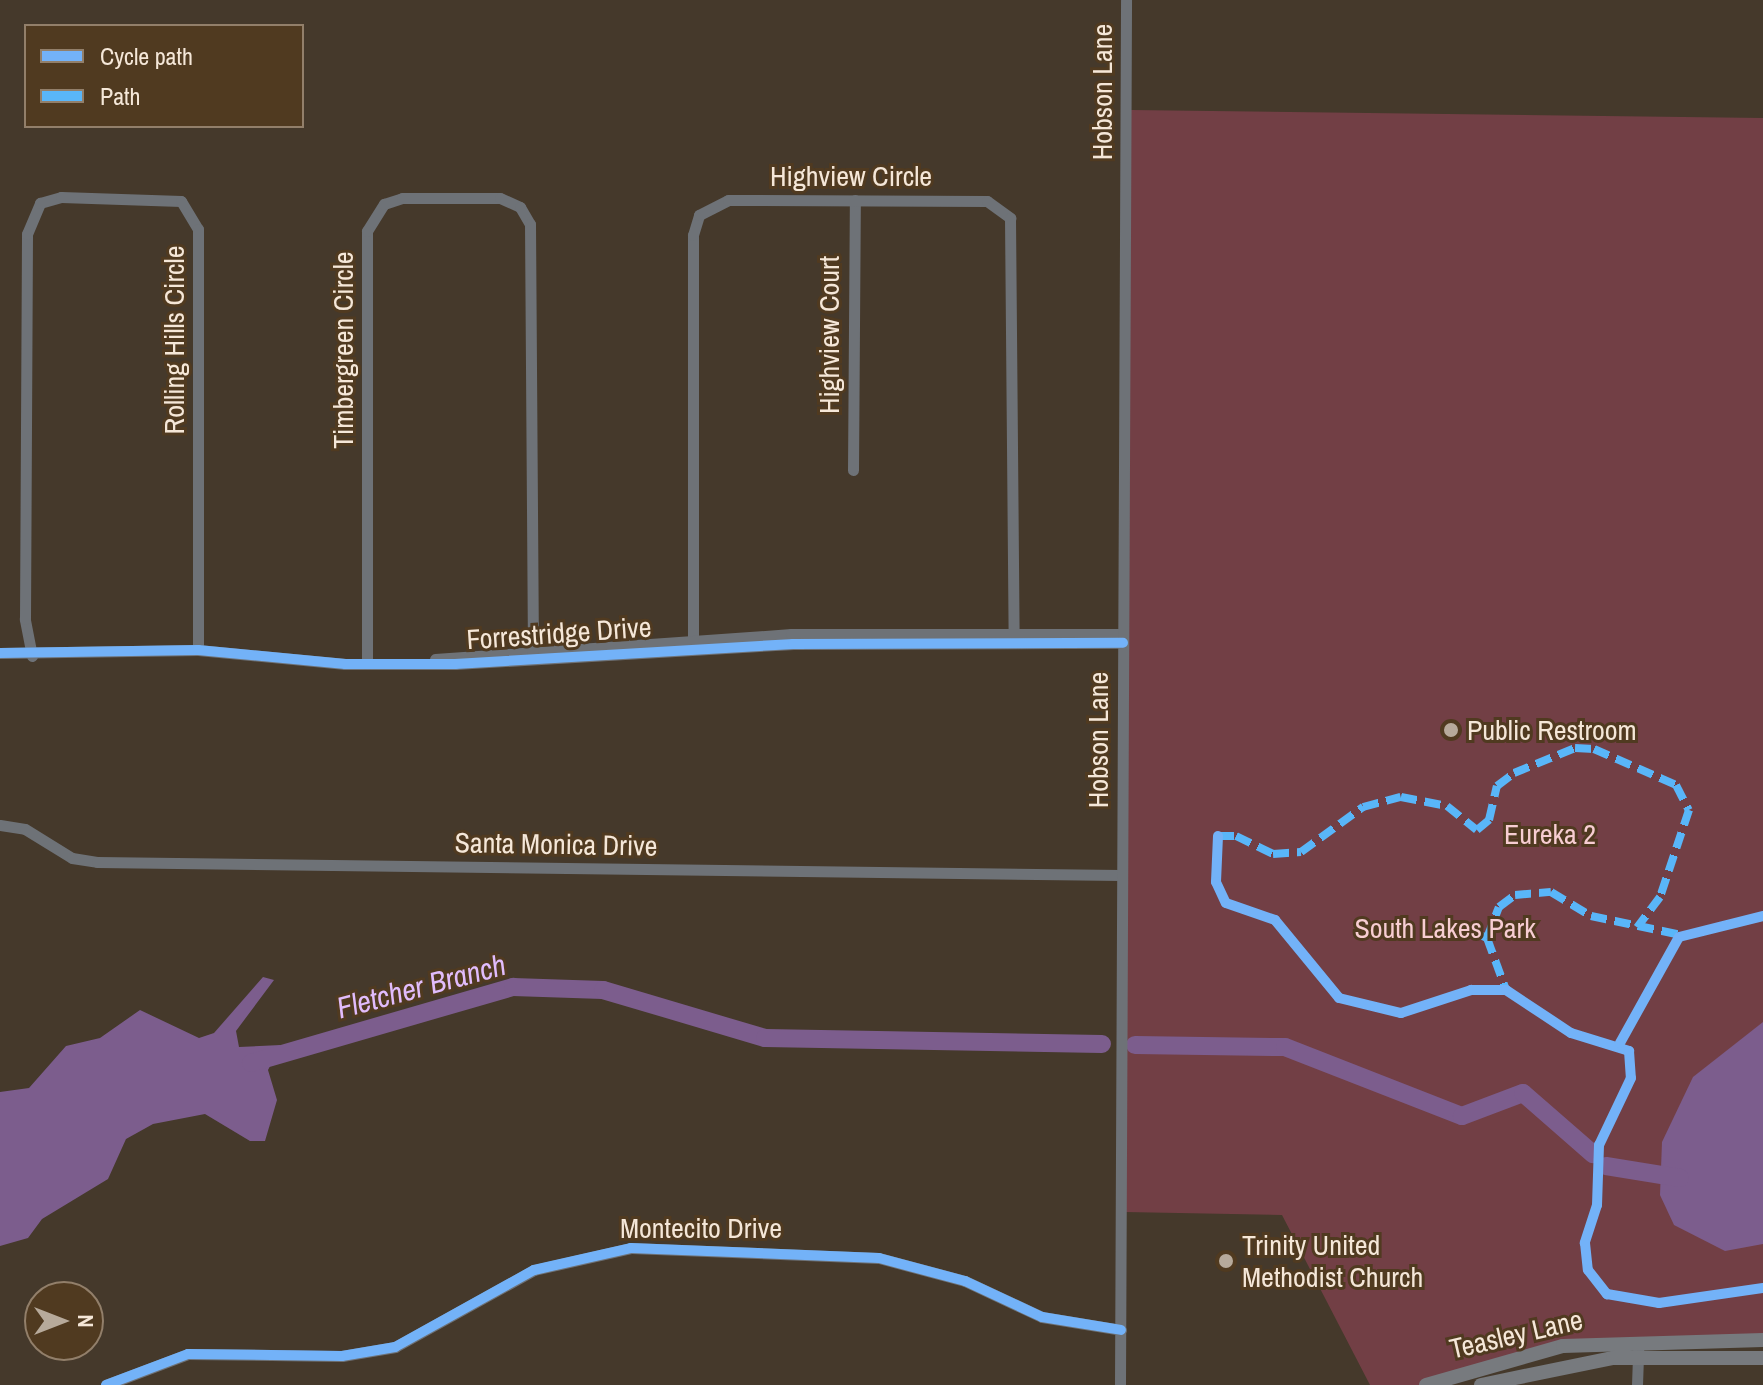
<!DOCTYPE html>
<html>
<head>
<meta charset="utf-8">
<style>
	body { margin:0 }
	#map { position:relative; width:1763px; height:1385px; overflow:hidden; background:#45392b; font-family:"Archivo Narrow",sans-serif }
	div>[style] { position:absolute }
	.green>* { inset:0; background:#723f45 }
	.water>* { inset:0; background:#7c5d8d }
	.river>* { height:18px; margin:-9px; padding:0 9px; transform-origin:9px; border-radius:9px; background:#7c5d8d }
	.minor>* { height:11px; margin:-5.5px; padding:0 5.5px; transform-origin:5.5px; border-radius:5.5px; background:#6e7277 }
	.major>* { height:14px; margin:-7px; padding:0 7px; transform-origin:7px; border-radius:7px; background:#777a7e }
	.quiet>* { height:8px; margin-top:-4px; transform-origin:0; background:repeating-linear-gradient(90deg,#59b6f9 0 16px,transparent 0 24px) }
	.cycleway>* { height:10px; margin:-5px; padding:0 5px; transform-origin:5px; border-radius:5px; background:#73b2f8 }
	.dots>* { width:22px; height:22px; translate:-50% -50%; box-sizing:border-box; border:4px solid #503a20; border-radius:50% }
	span { translate:-50% -50%; white-space:nowrap; text-align:center; line-height:1.15; -webkit-text-stroke:6px #503a20; paint-order:stroke }
	.street-label { font-size:28px; color:#f5e7d8 }
	.poi-label { font-size:28px; color:#f5e7d8 }
	.left { translate:0 -50%; text-align:left }
	.park-label { font-size:28px; color:#f7cdd2 }
	.water-label { font-size:30px; color:#e1bcfc; font-style:italic }
	.legend { position:absolute; left:24px; top:24px; width:280px; height:104px; box-sizing:border-box; background:#503a20; border:2px solid #927f6a; margin:0; padding:10px 14px; list-style:none; font-size:24px; color:#f5e7d8 }
	.legend li { display:flex; align-items:center; gap:16px; height:40px }
	.legend b { width:40px; border:2px solid #927f6a }
	.north { position:absolute; left:24px; top:1281px; width:80px; height:80px; box-sizing:border-box; background:#503a20; border:2px solid #927f6a; border-radius:50%; rotate:90deg; font-size:22px; font-weight:700; line-height:32px; text-align:center; color:#f5e7d8 }
	.north::after { content:''; display:block; margin:auto; width:28px; height:36px; background:#b7aa9b; clip-path:polygon(50% 0,100% 100%,50% 72%,0 100%) }
</style>
</head>
<body>
<div id="map">
	<div class="green">
		<div style="clip-path:polygon(1131px 110px,1763px 118px,1763px 1340px,1541px 1350px,1429px 1385px,1370px 1385px,1282px 1215px,1125px 1212px)"></div>
	</div>
	<div class="water">
		<div style="clip-path:polygon(263px 977px,274px 980px,236px 1031px,239px 1047px,281px 1045px,268px 1070px,277px 1100px,265px 1141px,250px 1141px,205px 1114px,153px 1124px,126px 1139px,108px 1179px,42px 1219px,28px 1238px,0 1246px,0 1092px,29px 1088px,66px 1046px,100px 1038px,140px 1010px,199px 1038px,214px 1033px)"></div>
		<div style="clip-path:polygon(1763px 1022px,1763px 1244px,1725px 1251px,1674px 1225px,1660px 1195px,1662px 1142px,1693px 1077px)"></div>
	</div>
	<div class="river">
		<div style="left:1135px;top:1045px;width:150px;rotate:0.8deg"></div>
		<div style="left:1285px;top:1047px;width:190px;rotate:21.3deg"></div>
		<div style="left:1462px;top:1116px;width:65px;rotate:-20.7deg"></div>
		<div style="left:1523px;top:1093px;width:93px;rotate:41.1deg"></div>
		<div style="left:251px;top:1063px;width:273px;rotate:-16.2deg"></div>
		<div style="left:513px;top:987px;width:90px;rotate:1.9deg"></div>
		<div style="left:603px;top:990px;width:169px;rotate:16.5deg"></div>
		<div style="left:765px;top:1038px;width:337px;rotate:1deg"></div>
		<div style="left:1606px;top:1166px;width:75px;rotate:9.2deg"></div>
	</div>
	<div class="minor">
		<div style="left:853px;top:470px;width:270px;rotate:-89.6deg"></div>
		<div style="left:693px;top:649px;width:414px;rotate:-90deg"></div>
		<div style="left:693px;top:235px;width:21px;rotate:-73deg"></div>
		<div style="left:699px;top:215px;width:33px;rotate:-27deg"></div>
		<div style="left:728px;top:200px;width:259px;rotate:0.2deg"></div>
		<div style="left:987px;top:201px;width:29px;rotate:36deg"></div>
		<div style="left:1010px;top:218px;width:425px;rotate:89.5deg"></div>
		<div style="left:0;top:653px;width:198px;rotate:-0.9deg"></div>
		<div style="left:198px;top:650px;width:148px;rotate:5.4deg"></div>
		<div style="left:345px;top:664px;width:110px"></div>
		<div style="left:455px;top:664px;width:339px;rotate:-3.4deg"></div>
		<div style="left:793px;top:644px;width:330px;rotate:-0.2deg"></div>
		<div style="left:32px;top:656px;width:38px;rotate:-101deg"></div>
		<div style="left:25px;top:619px;width:385px;rotate:-89.7deg"></div>
		<div style="left:27px;top:234px;width:34px;rotate:-67deg"></div>
		<div style="left:40px;top:203px;width:22px;rotate:-16deg"></div>
		<div style="left:61px;top:197px;width:120px;rotate:1.9deg"></div>
		<div style="left:181px;top:201px;width:33px;rotate:59deg"></div>
		<div style="left:198px;top:229px;width:421px;rotate:90deg"></div>
		<div style="left:435px;top:659px;width:357px;rotate:-4deg"></div>
		<div style="left:791px;top:634px;width:332px"></div>
		<div style="left:367px;top:664px;width:433px;rotate:-90deg"></div>
		<div style="left:367px;top:231px;width:32px;rotate:-58deg"></div>
		<div style="left:384px;top:204px;width:19px;rotate:-18deg"></div>
		<div style="left:402px;top:198px;width:98px"></div>
		<div style="left:500px;top:198px;width:22px;rotate:24deg"></div>
		<div style="left:520px;top:207px;width:20px;rotate:60deg"></div>
		<div style="left:530px;top:224px;width:434px;rotate:89.6deg"></div>
		<div style="left:0;top:825px;width:25px;rotate:9deg"></div>
		<div style="left:25px;top:829px;width:55px;rotate:31.7deg"></div>
		<div style="left:72px;top:858px;width:25px;rotate:9deg"></div>
		<div style="left:97px;top:862px;width:1024px;rotate:0.73deg"></div>
		<div style="left:106px;top:1385px;width:88px;rotate:-20.7deg"></div>
		<div style="left:188px;top:1354px;width:154px;rotate:0.7deg"></div>
		<div style="left:342px;top:1356px;width:54px;rotate:-9.6deg"></div>
		<div style="left:395px;top:1347px;width:159px;rotate:-29deg"></div>
		<div style="left:534px;top:1270px;width:99px;rotate:-12.8deg"></div>
		<div style="left:631px;top:1248px;width:248px;rotate:2.3deg"></div>
		<div style="left:879px;top:1258px;width:89px;rotate:15deg"></div>
		<div style="left:965px;top:1281px;width:85px;rotate:25.1deg"></div>
		<div style="left:1042px;top:1317px;width:80px;rotate:9.3deg"></div>
		<div style="left:1120px;top:1385px;width:1385px;rotate:-89.75deg"></div>
		<div style="left:1637px;top:1385px;width:35px;rotate:-88deg"></div>
	</div>
	<div class="major">
		<div style="left:1426px;top:1385px;width:142px;rotate:-15.9deg"></div>
		<div style="left:1563px;top:1346px;width:200px;rotate:-1.7deg"></div>
		<div style="left:1481px;top:1385px;width:135px;rotate:-11.6deg"></div>
		<div style="left:1613px;top:1358px;width:150px"></div>
	</div>
	<div class="quiet">
		<div style="left:1217px;top:843px;width:7px;rotate:-82deg"></div>
		<div style="left:1218px;top:836px;width:18px"></div>
		<div style="left:1236px;top:836px;width:41px;rotate:25.9deg"></div>
		<div style="left:1273px;top:854px;width:28px;rotate:-4deg"></div>
		<div style="left:1301px;top:852px;width:77px;rotate:-36deg"></div>
		<div style="left:1363px;top:807px;width:39px;rotate:-15deg"></div>
		<div style="left:1401px;top:797px;width:47px;rotate:11.1deg"></div>
		<div style="left:1447px;top:806px;width:38px;rotate:39deg"></div>
		<div style="left:1477px;top:830px;width:16px;rotate:-40deg"></div>
		<div style="left:1489px;top:820px;width:35px;rotate:-77deg"></div>
		<div style="left:1497px;top:786px;width:21px;rotate:-37deg"></div>
		<div style="left:1514px;top:773px;width:66px;rotate:-22.3deg"></div>
		<div style="left:1575px;top:748px;width:19px;rotate:3deg"></div>
		<div style="left:1594px;top:749px;width:90px;rotate:23.7deg"></div>
		<div style="left:1676px;top:785px;width:28px;rotate:63deg"></div>
		<div style="left:1689px;top:810px;width:92px;rotate:108.4deg"></div>
		<div style="left:1660px;top:897px;width:38px;rotate:127deg"></div>
		<div style="left:1473px;top:932px;width:15px;rotate:23deg"></div>
		<div style="left:1487px;top:938px;width:55px;rotate:69.9deg"></div>
		<div style="left:1487px;top:938px;width:33px;rotate:-69deg"></div>
		<div style="left:1499px;top:907px;width:20px;rotate:-37deg"></div>
		<div style="left:1515px;top:895px;width:36px;rotate:-5deg"></div>
		<div style="left:1551px;top:892px;width:47px;rotate:31deg"></div>
		<div style="left:1591px;top:916px;width:97px;rotate:11.9deg"></div>
	</div>
	<div class="cycleway">
		<div style="left:0;top:653px;width:198px;rotate:-0.9deg"></div>
		<div style="left:198px;top:650px;width:148px;rotate:5.4deg"></div>
		<div style="left:345px;top:664px;width:110px"></div>
		<div style="left:455px;top:664px;width:339px;rotate:-3.4deg"></div>
		<div style="left:793px;top:644px;width:330px;rotate:-0.2deg"></div>
		<div style="left:1218px;top:836px;width:46px;rotate:92.5deg"></div>
		<div style="left:1216px;top:882px;width:23px;rotate:65deg"></div>
		<div style="left:1226px;top:903px;width:52px;rotate:19.1deg"></div>
		<div style="left:1275px;top:920px;width:101px;rotate:50.6deg"></div>
		<div style="left:1339px;top:998px;width:64px;rotate:13.6deg"></div>
		<div style="left:1401px;top:1013px;width:74px;rotate:-18.2deg"></div>
		<div style="left:1471px;top:990px;width:35px"></div>
		<div style="left:1506px;top:990px;width:78px;rotate:33.5deg"></div>
		<div style="left:1571px;top:1033px;width:61px;rotate:17.2deg"></div>
		<div style="left:1629px;top:1051px;width:27px;rotate:86deg"></div>
		<div style="left:1631px;top:1078px;width:74px;rotate:115.5deg"></div>
		<div style="left:1599px;top:1145px;width:60px;rotate:91.9deg"></div>
		<div style="left:1597px;top:1205px;width:40px;rotate:108deg"></div>
		<div style="left:1585px;top:1243px;width:27px;rotate:84deg"></div>
		<div style="left:1588px;top:1270px;width:31px;rotate:52deg"></div>
		<div style="left:1607px;top:1294px;width:53px;rotate:9.8deg"></div>
		<div style="left:1659px;top:1303px;width:105px;rotate:-8.2deg"></div>
		<div style="left:1620px;top:1043px;width:121px;rotate:-60.9deg"></div>
		<div style="left:1679px;top:937px;width:87px;rotate:-14deg"></div>
		<div style="left:106px;top:1385px;width:88px;rotate:-20.7deg"></div>
		<div style="left:188px;top:1354px;width:154px;rotate:0.7deg"></div>
		<div style="left:342px;top:1356px;width:54px;rotate:-9.6deg"></div>
		<div style="left:395px;top:1347px;width:159px;rotate:-29deg"></div>
		<div style="left:534px;top:1270px;width:99px;rotate:-12.8deg"></div>
		<div style="left:631px;top:1248px;width:248px;rotate:2.3deg"></div>
		<div style="left:879px;top:1258px;width:89px;rotate:15deg"></div>
		<div style="left:965px;top:1281px;width:85px;rotate:25.1deg"></div>
		<div style="left:1042px;top:1317px;width:80px;rotate:9.3deg"></div>
	</div>
	<div class="dots">
		<div style="left:1451px;top:730px;background:#b7aa9b"></div>
		<div style="left:1226px;top:1261px;background:#b7aa9b"></div>
	</div>
	<div class="street-label">
		<span style="left:1102px;top:92px;rotate:-90deg">Hobson Lane</span>
		<span style="left:851px;top:176px">Highview Circle</span>
		<span style="left:829px;top:335px;rotate:-90deg">Highview Court</span>
		<span style="left:174px;top:340px;rotate:-90deg">Rolling Hills Circle</span>
		<span style="left:343px;top:350px;rotate:-90deg">Timbergreen Circle</span>
		<span style="left:559px;top:633px;rotate:-4deg">Forrestridge Drive</span>
		<span style="left:1098px;top:740px;rotate:-90deg">Hobson Lane</span>
		<span style="left:556px;top:844px;rotate:1deg">Santa Monica Drive</span>
		<span style="left:701px;top:1228px">Montecito Drive</span>
		<span style="left:1516px;top:1334px;rotate:-13deg">Teasley Lane</span>
	</div>
	<div class="poi-label">
		<span class="left" style="left:1467px;top:730px">Public Restroom</span>
		<span class="left" style="left:1242px;top:1261px">Trinity United<br>Methodist Church</span>
	</div>
	<div class="park-label">
		<span style="left:1550px;top:834px">Eureka 2</span>
		<span style="left:1445px;top:928px">South Lakes Park</span>
	</div>
	<div class="water-label">
		<span style="left:421px;top:986px;rotate:-15deg">Fletcher Branch</span>
	</div>
	<ul class="legend">
	<li><b style="height:10px;background:#73b2f8"></b>Cycle path</li>
	<li><b style="height:10px;background:#59b6f9"></b>Path</li>
	</ul>
	<div class="north">N</div>
</div>
</body>
</html>
